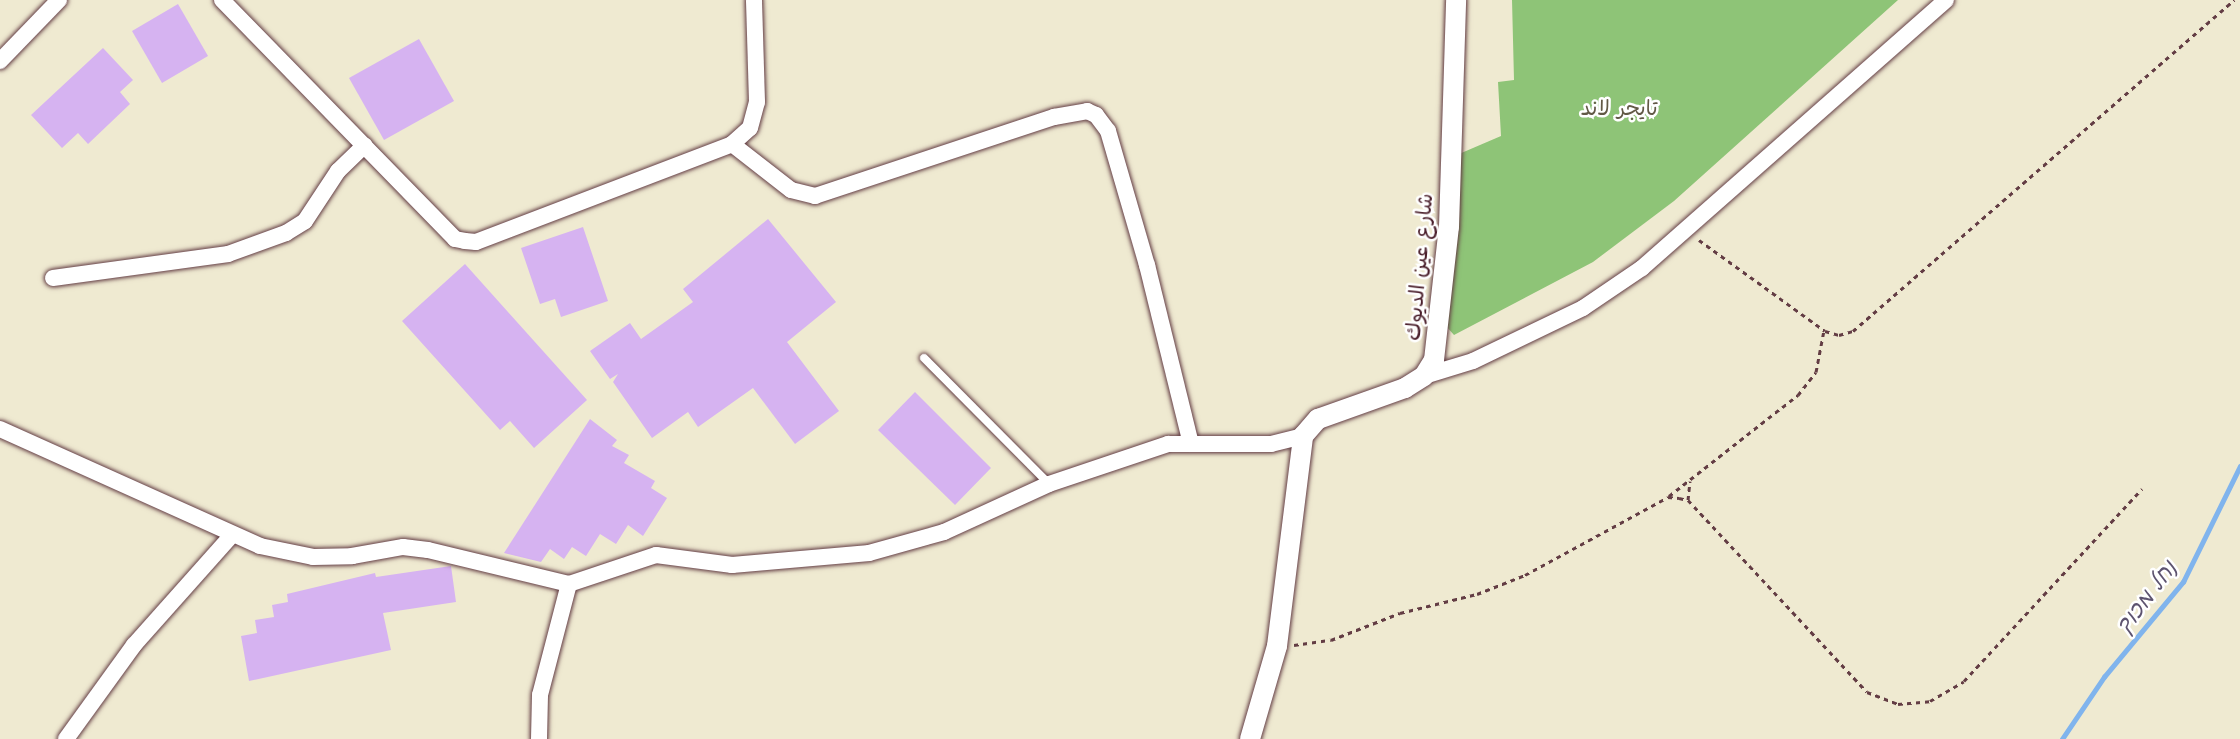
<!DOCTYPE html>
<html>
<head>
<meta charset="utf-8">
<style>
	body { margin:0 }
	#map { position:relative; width:2240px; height:739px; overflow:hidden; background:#efead1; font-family:"Shantell Sans","Playpen Sans Arabic","Playpen Sans Hebrew",sans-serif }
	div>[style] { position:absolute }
	.green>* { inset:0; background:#8ec477 }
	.stream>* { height:4.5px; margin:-2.25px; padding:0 2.25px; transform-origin:2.25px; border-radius:2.25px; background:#80b4ed }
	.building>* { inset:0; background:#d6b3f1 }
	.path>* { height:3px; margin-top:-1.5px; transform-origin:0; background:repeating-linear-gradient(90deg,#633d44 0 4.5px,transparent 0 9px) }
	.roads { filter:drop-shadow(0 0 2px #633d44) drop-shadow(0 0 2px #633d44) }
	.service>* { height:8px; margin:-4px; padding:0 4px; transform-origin:4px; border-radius:4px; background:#fff }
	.minor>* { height:16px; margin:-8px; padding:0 8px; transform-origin:8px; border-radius:8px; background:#fff }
	.tertiary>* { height:20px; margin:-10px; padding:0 10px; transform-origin:10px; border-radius:10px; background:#fff }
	span { translate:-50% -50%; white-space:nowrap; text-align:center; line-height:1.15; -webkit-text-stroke:5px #fff; paint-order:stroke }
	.park-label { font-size:21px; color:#625946 }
	.street-label { font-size:21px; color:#4a1f2b }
	.water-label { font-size:22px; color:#5d536f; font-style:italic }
</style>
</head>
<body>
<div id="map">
	<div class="green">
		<div style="clip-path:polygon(1512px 0,1898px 0,1674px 201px,1593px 262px,1454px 335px,1446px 326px,1459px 154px,1501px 136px,1498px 82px,1514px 80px)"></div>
	</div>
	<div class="stream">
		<div style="left:2062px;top:739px;width:75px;rotate:-55.9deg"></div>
		<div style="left:2104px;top:677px;width:124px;rotate:-50.3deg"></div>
		<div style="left:2183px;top:582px;width:129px;rotate:-63.8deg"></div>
	</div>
	<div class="building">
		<div style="clip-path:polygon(178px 4px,208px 56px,162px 83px,132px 31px)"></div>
		<div style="clip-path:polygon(419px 39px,454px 101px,384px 140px,349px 78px)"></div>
		<div style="clip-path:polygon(103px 48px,133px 80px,120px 92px,130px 104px,88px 144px,78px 133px,62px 148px,31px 115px)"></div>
		<div style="clip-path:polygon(768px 219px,836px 302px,787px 342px,839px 411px,795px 444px,753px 388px,698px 427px,688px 412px,652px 438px,613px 382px,618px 374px,610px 379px,590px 351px,630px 323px,641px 339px,693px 302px,683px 289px)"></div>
		<div style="clip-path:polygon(583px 227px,608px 301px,561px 317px,555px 299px,540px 304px,521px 248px)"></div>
		<div style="clip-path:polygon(465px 264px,587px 400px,534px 448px,510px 421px,500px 430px,402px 321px)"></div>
		<div style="clip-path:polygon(915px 392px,991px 468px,955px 505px,878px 430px)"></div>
		<div style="clip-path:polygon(590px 419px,617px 440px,612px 446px,629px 455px,624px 463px,655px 481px,651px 488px,667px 498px,643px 536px,628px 525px,616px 544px,600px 534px,586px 556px,572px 547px,564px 559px,550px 549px,541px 562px,504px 553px)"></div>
		<div style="clip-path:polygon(451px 566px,456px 602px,383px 613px,391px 650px,249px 681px,241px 636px,257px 633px,255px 620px,274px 617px,272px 605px,288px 602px,287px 594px,375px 573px,376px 577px)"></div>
	</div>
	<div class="path">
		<div style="left:1699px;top:240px;width:155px;rotate:35.8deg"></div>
		<div style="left:1825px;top:331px;width:15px;rotate:16deg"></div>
		<div style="left:1839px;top:335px;width:15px;rotate:-16deg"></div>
		<div style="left:1853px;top:331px;width:505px;rotate:-40.98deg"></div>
		<div style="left:1669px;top:496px;width:164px;rotate:-38.1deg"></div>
		<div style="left:1798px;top:395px;width:29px;rotate:-52deg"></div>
		<div style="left:1816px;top:372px;width:43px;rotate:-79.2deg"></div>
		<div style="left:1688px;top:500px;width:19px;rotate:-84deg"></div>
		<div style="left:1294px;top:645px;width:37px;rotate:-8deg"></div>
		<div style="left:1331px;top:640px;width:74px;rotate:-21.4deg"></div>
		<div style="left:1400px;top:613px;width:79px;rotate:-13.9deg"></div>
		<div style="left:1477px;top:594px;width:52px;rotate:-21.6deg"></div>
		<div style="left:1525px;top:575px;width:163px;rotate:-28.6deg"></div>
		<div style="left:1668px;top:497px;width:11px;rotate:5deg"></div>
		<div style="left:1679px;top:498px;width:9px;rotate:13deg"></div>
		<div style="left:1688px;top:500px;width:262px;rotate:47deg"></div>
		<div style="left:1867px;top:692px;width:33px;rotate:21deg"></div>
		<div style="left:1898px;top:704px;width:32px;rotate:-5deg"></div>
		<div style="left:1930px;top:701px;width:39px;rotate:-30deg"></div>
		<div style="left:1964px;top:681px;width:262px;rotate:-47.2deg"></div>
	</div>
	<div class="roads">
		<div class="service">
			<div style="left:924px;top:358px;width:177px;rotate:45.2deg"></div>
		</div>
		<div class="minor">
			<div style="left:222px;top:0;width:334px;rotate:45.7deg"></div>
			<div style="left:455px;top:239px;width:10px;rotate:11deg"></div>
			<div style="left:465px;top:241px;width:11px;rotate:5deg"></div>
			<div style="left:476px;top:242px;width:274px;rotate:-20.9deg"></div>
			<div style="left:732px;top:144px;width:75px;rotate:37.9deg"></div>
			<div style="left:791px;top:190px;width:25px;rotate:14deg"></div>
			<div style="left:815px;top:196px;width:252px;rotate:-18.3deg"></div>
			<div style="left:1054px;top:117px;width:34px;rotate:-10deg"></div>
			<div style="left:1087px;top:111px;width:10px;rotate:24deg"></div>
			<div style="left:1096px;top:115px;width:20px;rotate:53deg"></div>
			<div style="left:1108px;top:131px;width:140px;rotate:73.8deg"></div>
			<div style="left:1147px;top:265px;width:184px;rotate:76.2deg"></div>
			<div style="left:0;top:61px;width:85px;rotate:-46deg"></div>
			<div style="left:732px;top:144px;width:24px;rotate:-42deg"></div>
			<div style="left:750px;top:128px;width:27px;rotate:-75deg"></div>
			<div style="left:757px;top:102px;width:102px;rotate:-91.7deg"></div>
			<div style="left:53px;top:278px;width:177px;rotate:-7.8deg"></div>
			<div style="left:228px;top:254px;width:62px;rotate:-19.9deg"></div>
			<div style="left:286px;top:233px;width:22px;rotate:-32deg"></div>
			<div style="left:305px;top:221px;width:60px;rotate:-56.6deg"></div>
			<div style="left:338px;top:171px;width:37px;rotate:-44deg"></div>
			<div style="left:1424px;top:376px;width:51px;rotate:-17deg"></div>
			<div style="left:1473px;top:361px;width:122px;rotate:-25.7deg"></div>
			<div style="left:1583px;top:308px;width:71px;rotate:-34.1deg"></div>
			<div style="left:1642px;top:268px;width:405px;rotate:-41.4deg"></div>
			<div style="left:0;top:429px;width:285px;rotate:24.2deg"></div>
			<div style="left:260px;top:546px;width:54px;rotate:11.7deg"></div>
			<div style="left:313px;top:557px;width:39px;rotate:-1deg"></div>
			<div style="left:352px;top:556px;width:52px;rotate:-10deg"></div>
			<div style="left:403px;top:547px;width:25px;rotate:7deg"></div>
			<div style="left:428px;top:550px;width:145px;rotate:13.6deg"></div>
			<div style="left:569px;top:584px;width:92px;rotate:-18.4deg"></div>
			<div style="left:656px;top:555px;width:77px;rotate:7.5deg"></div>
			<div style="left:732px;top:565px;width:138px;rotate:-5deg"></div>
			<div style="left:869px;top:553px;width:78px;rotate:-15.6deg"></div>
			<div style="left:944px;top:532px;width:115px;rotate:-24.6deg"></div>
			<div style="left:1049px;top:484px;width:126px;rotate:-18.6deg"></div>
			<div style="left:1168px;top:444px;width:103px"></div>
			<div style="left:1271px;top:444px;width:33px;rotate:-14deg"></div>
			<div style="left:66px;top:739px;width:116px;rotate:-54.1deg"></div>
			<div style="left:134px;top:645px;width:147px;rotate:-48.3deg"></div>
			<div style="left:539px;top:739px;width:44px;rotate:-88.7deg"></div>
			<div style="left:540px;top:695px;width:115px;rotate:-75.4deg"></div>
		</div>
		<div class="tertiary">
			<div style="left:1250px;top:739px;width:97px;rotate:-73.8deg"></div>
			<div style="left:1277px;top:646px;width:212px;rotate:-82.9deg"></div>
			<div style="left:1303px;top:436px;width:23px;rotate:-49deg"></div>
			<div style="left:1318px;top:419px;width:92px;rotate:-19.6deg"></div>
			<div style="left:1405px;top:388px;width:22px;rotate:-32deg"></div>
			<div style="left:1424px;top:376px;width:19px;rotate:-58deg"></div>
			<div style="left:1434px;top:360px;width:134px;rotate:-83.6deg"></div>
			<div style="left:1449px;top:227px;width:227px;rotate:-88.2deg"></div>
		</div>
	</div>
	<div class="park-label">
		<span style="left:1619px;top:108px">تايجر لاند</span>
	</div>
	<div class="street-label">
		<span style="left:1419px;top:267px;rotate:-85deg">شارع عين الديوك</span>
	</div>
	<div class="water-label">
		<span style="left:2146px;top:597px;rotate:-53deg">נחל מכוך</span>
	</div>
</div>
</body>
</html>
